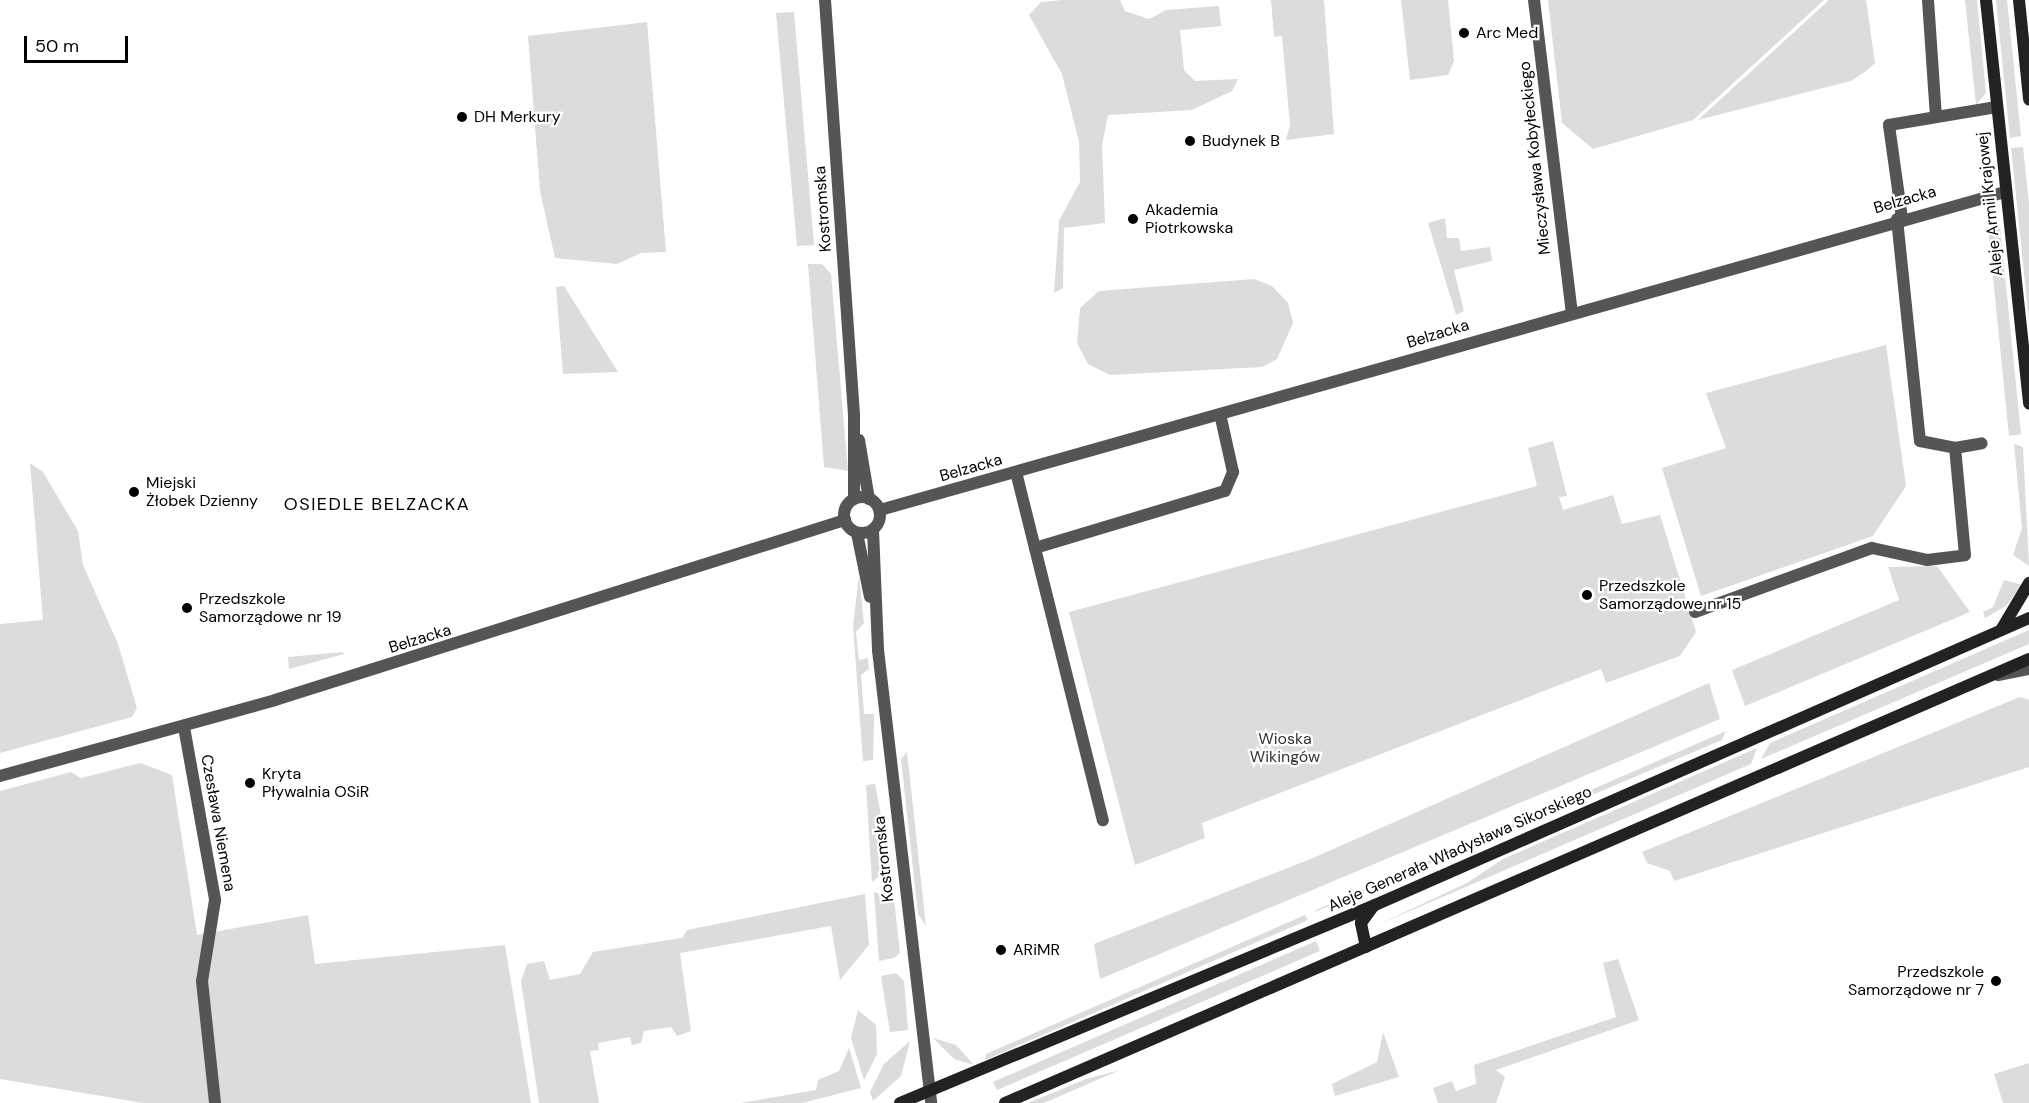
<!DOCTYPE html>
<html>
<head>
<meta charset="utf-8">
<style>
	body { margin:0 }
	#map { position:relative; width:2029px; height:1103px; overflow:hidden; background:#fff; font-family:"DM Sans",sans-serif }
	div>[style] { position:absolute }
	.green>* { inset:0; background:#dcdcdc }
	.minor>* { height:12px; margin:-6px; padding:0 6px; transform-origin:6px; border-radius:6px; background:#555 }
	.tertiary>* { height:12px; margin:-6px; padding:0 6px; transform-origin:6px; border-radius:6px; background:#555 }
	.tertiary>.ring { margin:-6px; padding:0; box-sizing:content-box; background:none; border:12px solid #555; border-radius:50% }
	.secondary>* { height:12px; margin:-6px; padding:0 6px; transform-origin:6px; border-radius:6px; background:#222 }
	.dots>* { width:16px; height:16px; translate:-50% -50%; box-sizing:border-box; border:3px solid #fff; border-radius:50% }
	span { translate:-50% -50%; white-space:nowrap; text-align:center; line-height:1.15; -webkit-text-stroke:4.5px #fff; paint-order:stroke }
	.poi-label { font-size:16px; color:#000 }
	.left { translate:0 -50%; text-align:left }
	.right { translate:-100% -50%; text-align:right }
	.street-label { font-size:16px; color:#000 }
	.park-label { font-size:16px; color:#333 }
	.neighbourhood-label { font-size:18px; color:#000; letter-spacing:1.5px }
	.scale { position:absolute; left:24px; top:36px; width:104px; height:27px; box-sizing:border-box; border:3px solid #000; border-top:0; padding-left:8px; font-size:18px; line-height:21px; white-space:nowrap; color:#000; -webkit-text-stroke:4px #fff; paint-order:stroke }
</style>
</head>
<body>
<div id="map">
	<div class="green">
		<div style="clip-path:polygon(1062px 0,1120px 0,1125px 11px,1149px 19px,1166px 10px,1219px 6px,1221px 26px,1180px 30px,1184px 70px,1195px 81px,1238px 79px,1232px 91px,1192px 110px,1108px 115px,1102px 145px,1105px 223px,1064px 228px,1063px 288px,1054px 293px,1059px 221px,1080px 182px,1079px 142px,1062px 74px,1029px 15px,1041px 2px)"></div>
		<div style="clip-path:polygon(1271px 0,1324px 0,1334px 134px,1286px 140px,1290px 125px,1282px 36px,1274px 37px)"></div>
		<div style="clip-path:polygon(1401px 0,1448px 0,1454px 61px,1448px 75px,1410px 80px)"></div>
		<div style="clip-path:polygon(1548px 0,1824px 0,1693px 120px,1593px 149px,1562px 123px)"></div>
		<div style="clip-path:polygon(1829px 0,1866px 0,1875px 63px,1866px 71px,1851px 81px,1698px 120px)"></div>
		<div style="clip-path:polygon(1965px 0,1977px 0,1986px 93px,1976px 105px)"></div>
		<div style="clip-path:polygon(1996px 0,2007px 0,2021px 136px,2010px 138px)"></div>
		<div style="clip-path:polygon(794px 12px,814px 245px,797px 246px,776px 13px)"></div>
		<div style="clip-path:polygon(647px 22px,666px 252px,641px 253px,617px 264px,555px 258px,540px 191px,528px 36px)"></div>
		<div style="clip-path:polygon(2023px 147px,2029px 204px,2029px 321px,2011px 148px)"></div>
		<div style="clip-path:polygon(1986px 208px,2000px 226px,2021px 434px,2009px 436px)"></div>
		<div style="clip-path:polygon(1445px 218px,1447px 238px,1459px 238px,1461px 251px,1490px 247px,1492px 261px,1454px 270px,1464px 311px,1456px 315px,1428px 223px)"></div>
		<div style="clip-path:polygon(808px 264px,822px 264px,831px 274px,848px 471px,824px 467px)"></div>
		<div style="clip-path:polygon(1254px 279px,1272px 286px,1288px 303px,1293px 323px,1277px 359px,1262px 367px,1110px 375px,1088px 364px,1077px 343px,1080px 308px,1099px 291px)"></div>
		<div style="clip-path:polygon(564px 286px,618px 372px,563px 374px,556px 287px)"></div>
		<div style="clip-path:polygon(1886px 345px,1906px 486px,1873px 536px,1701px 596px,1662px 468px,1726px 448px,1706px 393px)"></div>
		<div style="clip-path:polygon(1553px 441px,1567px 496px,1559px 497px,1563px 510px,1613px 495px,1622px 524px,1660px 515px,1696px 632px,1680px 656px,1606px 683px,1601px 669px,1202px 823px,1205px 838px,1135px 865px,1069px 612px,1537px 486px,1528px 448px)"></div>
		<div style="clip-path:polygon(2014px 444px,2023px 447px,2029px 566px,2013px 555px,2022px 528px)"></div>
		<div style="clip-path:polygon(30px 463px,43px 472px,78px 531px,83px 565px,118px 644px,137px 708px,132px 717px,0 753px,0 624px,43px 620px)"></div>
		<div style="clip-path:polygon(1937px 566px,1970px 612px,1745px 706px,1732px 670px,1899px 600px,1888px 567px)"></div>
		<div style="clip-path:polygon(859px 575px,864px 623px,856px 632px,859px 660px,868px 658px,869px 669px,861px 675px,864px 714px,874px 714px,874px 720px,873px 760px,863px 761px,853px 626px)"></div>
		<div style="clip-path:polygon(2004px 580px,2022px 585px,2006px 606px,1985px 618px,1983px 612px,1993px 607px)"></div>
		<div style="clip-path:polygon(2029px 630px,2029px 644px,1761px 759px,1770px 743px)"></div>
		<div style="clip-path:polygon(343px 652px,344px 654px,289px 669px,288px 657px)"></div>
		<div style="clip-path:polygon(1709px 683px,1720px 719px,1100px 979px,1094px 944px,1313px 858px)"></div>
		<div style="clip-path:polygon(2020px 697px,2029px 700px,2029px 767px,1674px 881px,1670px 871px,1647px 863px,1642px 852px)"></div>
		<div style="clip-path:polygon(1726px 731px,1722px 740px,1315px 912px,1316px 910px)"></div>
		<div style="clip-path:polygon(1757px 748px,1751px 764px,1375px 926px,1467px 883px,1503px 859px)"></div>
		<div style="clip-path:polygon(907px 752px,926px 926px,918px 914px,901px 759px)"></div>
		<div style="clip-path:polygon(140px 763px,172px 775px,197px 935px,308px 915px,315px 964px,505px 945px,531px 1103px,143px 1103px,0 1079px,0 791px,71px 772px,81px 778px)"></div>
		<div style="clip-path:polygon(875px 784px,891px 867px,872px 882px,866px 785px)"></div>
		<div style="clip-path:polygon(874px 892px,894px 899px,900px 953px,894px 958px,879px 961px)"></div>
		<div style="clip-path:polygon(865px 894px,869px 945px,840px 980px,831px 926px,680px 953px,691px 1031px,677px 1036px,671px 1027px,644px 1031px,641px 1043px,632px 1045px,630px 1037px,598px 1043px,599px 1050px,590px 1051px,599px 1103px,539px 1103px,521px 981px,527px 964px,544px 961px,550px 980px,580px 974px,593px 952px,682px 938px,687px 930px)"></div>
		<div style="clip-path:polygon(1305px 915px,1308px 920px,985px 1060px,986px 1054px)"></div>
		<div style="clip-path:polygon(1316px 941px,1320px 951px,997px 1090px,993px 1082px)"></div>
		<div style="clip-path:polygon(1618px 959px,1639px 1020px,1496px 1070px,1505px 1077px,1496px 1103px,1438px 1103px,1433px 1088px,1452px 1081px,1456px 1091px,1476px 1084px,1474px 1065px,1616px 1017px,1603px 963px)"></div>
		<div style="clip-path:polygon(896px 973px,904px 981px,908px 1030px,890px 1032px,881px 976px)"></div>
		<div style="clip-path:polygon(858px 1010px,876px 1025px,877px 1054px,864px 1080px,851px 1038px)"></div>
		<div style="clip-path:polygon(1383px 1032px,1399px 1077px,1335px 1096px,1332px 1084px,1377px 1062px)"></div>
		<div style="clip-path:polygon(933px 1038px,956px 1045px,974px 1065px,954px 1059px)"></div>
		<div style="clip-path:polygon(910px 1041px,901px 1076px,873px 1101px,870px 1092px,884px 1064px)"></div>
		<div style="clip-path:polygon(849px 1048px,861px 1088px,802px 1103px,741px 1103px,816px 1090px,818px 1080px,839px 1071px)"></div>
		<div style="clip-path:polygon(2029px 1063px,2029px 1103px,2003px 1103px,1994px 1074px)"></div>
		<div style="clip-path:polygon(1120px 1070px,1044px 1103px,1028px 1103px,1086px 1079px)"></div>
	</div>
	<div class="minor">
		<div style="left:1534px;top:0;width:314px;rotate:83.1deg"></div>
		<div style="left:1928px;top:0;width:116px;rotate:86.1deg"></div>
		<div style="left:1902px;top:218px;width:94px;rotate:-98deg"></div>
		<div style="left:1889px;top:125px;width:109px;rotate:-9.5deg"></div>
		<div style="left:1897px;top:219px;width:223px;rotate:84.1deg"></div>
		<div style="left:1920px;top:441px;width:36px;rotate:11deg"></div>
		<div style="left:1016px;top:472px;width:359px;rotate:76deg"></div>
		<div style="left:880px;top:510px;width:1169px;rotate:-15.78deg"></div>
		<div style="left:1035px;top:548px;width:198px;rotate:-16.7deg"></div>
		<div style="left:1225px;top:491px;width:21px;rotate:-67deg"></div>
		<div style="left:1233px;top:472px;width:59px;rotate:-102.6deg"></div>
		<div style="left:1695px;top:612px;width:188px;rotate:-19.9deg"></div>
		<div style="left:1872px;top:548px;width:56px;rotate:12.3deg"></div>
		<div style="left:1927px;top:560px;width:38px;rotate:-7deg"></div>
		<div style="left:1965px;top:555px;width:107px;rotate:-95.3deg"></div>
		<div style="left:1955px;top:448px;width:27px;rotate:-10deg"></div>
		<div style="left:184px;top:727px;width:176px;rotate:79.8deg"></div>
		<div style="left:215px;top:900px;width:82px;rotate:99.1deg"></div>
		<div style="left:202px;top:981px;width:123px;rotate:83.9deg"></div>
		<div style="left:0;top:776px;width:285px;rotate:-15.4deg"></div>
		<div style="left:275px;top:700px;width:598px;rotate:-17.53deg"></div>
	</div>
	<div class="tertiary">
		<div style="left:825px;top:0;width:416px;rotate:86deg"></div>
		<div style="left:854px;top:415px;width:84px;rotate:90deg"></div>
		<div style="left:859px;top:440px;width:60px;rotate:80.4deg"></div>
		<div class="ring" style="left:844px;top:497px;width:24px;height:24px"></div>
		<div style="left:873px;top:530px;width:120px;rotate:87.6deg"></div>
		<div style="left:878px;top:650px;width:456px;rotate:83.3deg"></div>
		<div style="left:857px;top:533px;width:65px;rotate:78.5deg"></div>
		<div style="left:1998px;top:675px;width:32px;rotate:-11deg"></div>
	</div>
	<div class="secondary">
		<div style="left:1986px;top:0;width:406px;rotate:83.9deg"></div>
		<div style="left:2019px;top:0;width:100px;rotate:84.2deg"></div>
		<div style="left:2001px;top:630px;width:55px;rotate:-59.2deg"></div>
		<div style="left:1366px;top:947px;width:25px;rotate:-102deg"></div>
		<div style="left:1361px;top:923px;width:19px;rotate:-54deg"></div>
		<div style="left:900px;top:1103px;width:515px;rotate:-22.63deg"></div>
		<div style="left:1375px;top:905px;width:714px;rotate:-23.69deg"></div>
		<div style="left:1005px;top:1103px;width:1116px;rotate:-23.44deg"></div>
	</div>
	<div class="dots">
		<div style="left:1464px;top:33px;background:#000"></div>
		<div style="left:462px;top:117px;background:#000"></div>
		<div style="left:1190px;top:141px;background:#000"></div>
		<div style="left:1133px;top:219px;background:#000"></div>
		<div style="left:134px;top:492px;background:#000"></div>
		<div style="left:1587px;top:595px;background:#000"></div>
		<div style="left:187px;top:608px;background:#000"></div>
		<div style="left:250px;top:783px;background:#000"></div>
		<div style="left:1001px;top:950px;background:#000"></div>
		<div style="left:1996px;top:981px;background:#000"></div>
	</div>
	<div class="poi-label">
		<span class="left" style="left:1476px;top:33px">Arc Med</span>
		<span class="left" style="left:474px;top:117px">DH Merkury</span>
		<span class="left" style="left:1202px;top:141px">Budynek B</span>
		<span class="left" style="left:1145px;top:219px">Akademia<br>Piotrkowska</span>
		<span class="left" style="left:146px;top:492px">Miejski<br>Żłobek Dzienny</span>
		<span class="left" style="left:1599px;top:595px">Przedszkole<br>Samorządowe nr 15</span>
		<span class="left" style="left:199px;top:608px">Przedszkole<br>Samorządowe nr 19</span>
		<span class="left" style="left:262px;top:783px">Kryta<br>Pływalnia OSiR</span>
		<span class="left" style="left:1013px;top:950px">ARiMR</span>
		<span class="right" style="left:1984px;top:981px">Przedszkole<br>Samorządowe nr 7</span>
	</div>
	<div class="street-label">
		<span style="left:1535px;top:158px;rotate:-96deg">Mieczysława Kobyłeckiego</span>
		<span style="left:1905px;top:200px;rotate:-16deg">Belzacka</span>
		<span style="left:1990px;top:204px;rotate:-96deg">Aleje Armii Krajowej</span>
		<span style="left:823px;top:209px;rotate:-94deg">Kostromska</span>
		<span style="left:1438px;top:334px;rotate:-17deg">Belzacka</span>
		<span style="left:971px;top:468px;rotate:-16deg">Belzacka</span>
		<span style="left:420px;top:639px;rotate:-17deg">Belzacka</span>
		<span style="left:218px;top:823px;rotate:80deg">Czesława Niemena</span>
		<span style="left:1460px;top:849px;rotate:-24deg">Aleje Generała Władysława Sikorskiego</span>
		<span style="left:884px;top:859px;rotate:-96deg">Kostromska</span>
	</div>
	<div class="park-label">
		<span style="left:1285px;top:748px">Wioska<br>Wikingów</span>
	</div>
	<div class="neighbourhood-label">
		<span style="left:377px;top:504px">OSIEDLE BELZACKA</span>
	</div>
	<div class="scale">50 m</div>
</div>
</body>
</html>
